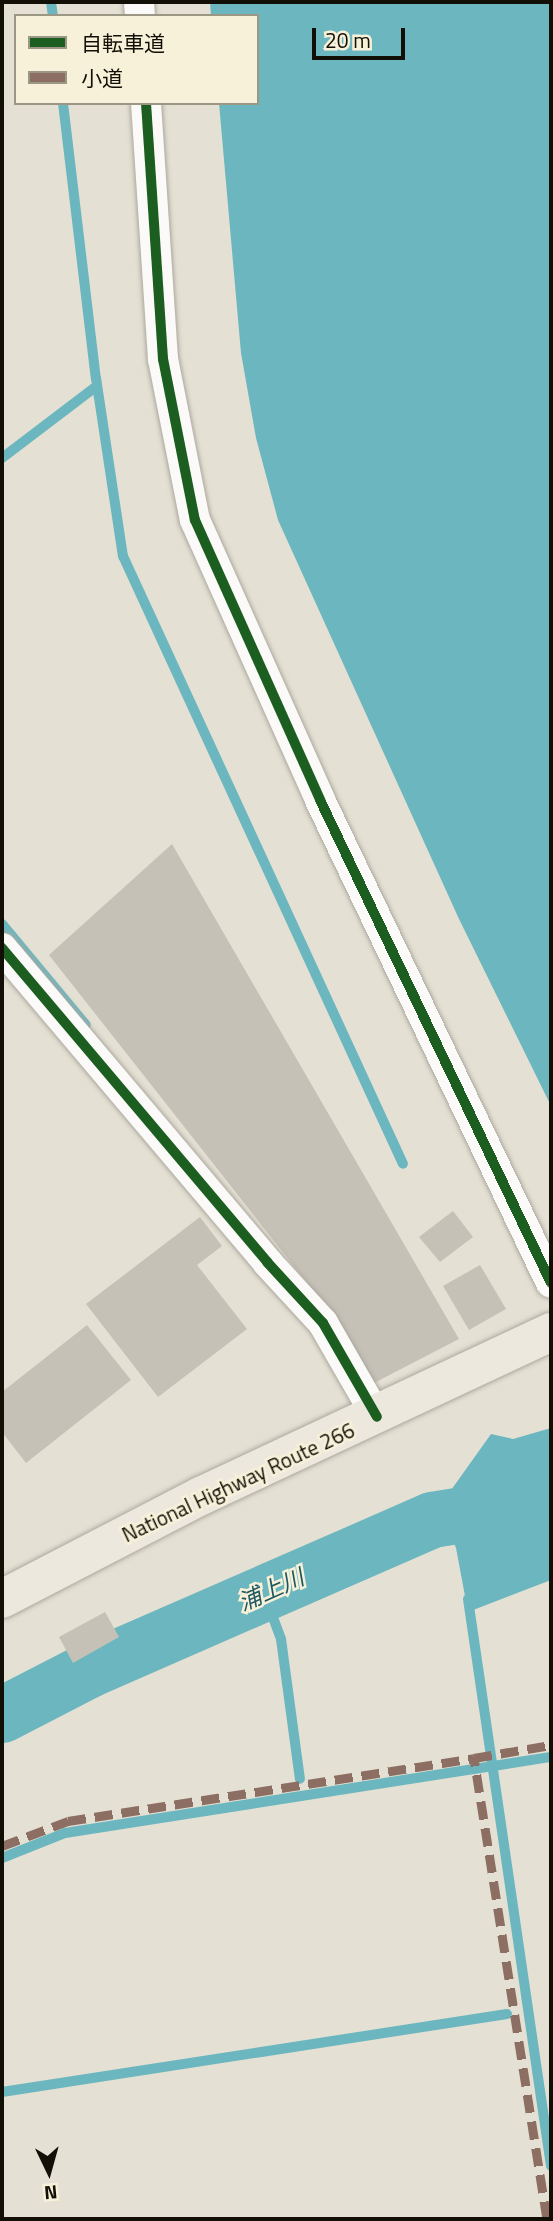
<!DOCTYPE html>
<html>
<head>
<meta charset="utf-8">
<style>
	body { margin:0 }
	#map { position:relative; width:553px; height:2221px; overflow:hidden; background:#e4e0d3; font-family:"Titillium Web","Noto Sans JP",sans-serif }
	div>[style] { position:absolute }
	.water>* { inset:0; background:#6cb7bf }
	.stream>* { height:10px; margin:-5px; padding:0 5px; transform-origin:5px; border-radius:5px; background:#6cb7bf }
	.river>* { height:56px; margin:-28px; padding:0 28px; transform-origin:28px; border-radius:28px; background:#6cb7bf }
	.building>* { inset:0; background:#c5c1b7 }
	.roads { filter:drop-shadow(0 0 2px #aca89f) drop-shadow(0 0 2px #aca89f) }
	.street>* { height:30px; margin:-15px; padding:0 15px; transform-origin:15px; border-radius:15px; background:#fbfaf8 }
	.highway>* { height:38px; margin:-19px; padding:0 19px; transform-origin:19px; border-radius:19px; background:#ede8dd }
	.quiet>* { height:9px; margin-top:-4.5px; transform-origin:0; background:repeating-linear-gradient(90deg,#8d6e63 0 18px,transparent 0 27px) }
	.cycleway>* { height:10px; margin:-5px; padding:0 5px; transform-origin:5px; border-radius:5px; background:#1b5e20 }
	span { translate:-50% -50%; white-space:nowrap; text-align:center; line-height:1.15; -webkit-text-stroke:5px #f8f1d9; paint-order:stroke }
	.street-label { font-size:21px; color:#120f07 }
	.water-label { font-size:23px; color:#1d5862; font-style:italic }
	.frame { position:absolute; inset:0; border:4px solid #120f07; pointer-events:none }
	.legend { position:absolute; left:14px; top:14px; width:245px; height:91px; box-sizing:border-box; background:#f8f1d9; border:2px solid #9c9785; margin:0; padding:9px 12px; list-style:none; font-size:21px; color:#120f07 }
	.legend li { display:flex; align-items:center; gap:14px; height:35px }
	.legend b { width:35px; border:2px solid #9c9785 }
	.north { position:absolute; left:14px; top:2137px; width:70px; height:70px; -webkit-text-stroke:5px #f8f1d9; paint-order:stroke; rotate:175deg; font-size:19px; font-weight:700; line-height:28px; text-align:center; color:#120f07 }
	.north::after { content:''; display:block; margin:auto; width:24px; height:32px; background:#120f07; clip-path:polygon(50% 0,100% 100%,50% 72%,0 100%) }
	.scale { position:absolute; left:312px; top:28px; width:93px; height:32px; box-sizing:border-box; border:4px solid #120f07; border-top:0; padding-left:9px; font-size:21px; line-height:24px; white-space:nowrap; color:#120f07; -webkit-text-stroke:5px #f8f1d9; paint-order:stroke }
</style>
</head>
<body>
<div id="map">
	<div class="water">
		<div style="clip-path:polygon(210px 2px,551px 2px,551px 1106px,459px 919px,278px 520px,256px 438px,241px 353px,219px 103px,257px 103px,257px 16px,211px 16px)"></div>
		<div style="clip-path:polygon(551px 1428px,551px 1580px,468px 1612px,456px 1548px,439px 1507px,491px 1434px,513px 1439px)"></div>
	</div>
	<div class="stream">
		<div style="left:51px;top:2px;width:14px;rotate:82deg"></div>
		<div style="left:63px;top:103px;width:277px;rotate:83.2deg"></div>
		<div style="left:96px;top:378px;width:180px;rotate:81.4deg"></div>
		<div style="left:123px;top:556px;width:669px;rotate:65.27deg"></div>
		<div style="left:2px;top:458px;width:119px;rotate:-37.2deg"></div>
		<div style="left:2px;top:924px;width:131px;rotate:50.3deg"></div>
		<div style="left:264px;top:1593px;width:49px;rotate:69.7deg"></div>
		<div style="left:281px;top:1639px;width:141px;rotate:82.3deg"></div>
		<div style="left:468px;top:1599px;width:573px;rotate:81.67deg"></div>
		<div style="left:2px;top:1858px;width:68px;rotate:-21.6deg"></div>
		<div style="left:65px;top:1833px;width:492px;rotate:-8.9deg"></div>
		<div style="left:2px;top:2092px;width:511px;rotate:-8.78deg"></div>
	</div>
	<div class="river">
		<div style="left:2px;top:1715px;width:98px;rotate:-27.3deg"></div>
		<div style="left:89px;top:1670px;width:374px;rotate:-23.6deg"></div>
		<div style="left:432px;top:1520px;width:121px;rotate:-9.1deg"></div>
	</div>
	<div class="building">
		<div style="clip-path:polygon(172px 844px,459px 1339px,374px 1383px,326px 1307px,49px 955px)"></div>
		<div style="clip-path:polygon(453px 1211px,473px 1237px,440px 1262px,419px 1237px)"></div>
		<div style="clip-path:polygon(200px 1217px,222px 1246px,197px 1265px,247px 1329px,158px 1397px,86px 1304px)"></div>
		<div style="clip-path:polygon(480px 1265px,506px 1309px,469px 1330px,443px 1286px)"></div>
		<div style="clip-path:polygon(87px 1325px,131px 1380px,26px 1463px,2px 1432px,2px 1392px)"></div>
		<div style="clip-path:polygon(105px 1612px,119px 1637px,73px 1663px,59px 1637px)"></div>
	</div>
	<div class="roads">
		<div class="street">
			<div style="left:139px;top:2px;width:14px;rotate:86deg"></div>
			<div style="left:146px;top:103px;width:257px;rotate:86.2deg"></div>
			<div style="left:163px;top:359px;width:164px;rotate:78.8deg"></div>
			<div style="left:195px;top:520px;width:307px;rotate:65.9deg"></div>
			<div style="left:320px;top:800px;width:535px;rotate:64.44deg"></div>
			<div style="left:2px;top:948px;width:411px;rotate:49.8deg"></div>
			<div style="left:267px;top:1262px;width:83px;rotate:47.4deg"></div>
			<div style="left:323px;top:1323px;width:108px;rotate:60.1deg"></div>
		</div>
		<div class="highway">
			<div style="left:2px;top:1599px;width:224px;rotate:-27.4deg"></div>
			<div style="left:201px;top:1496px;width:387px;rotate:-25.1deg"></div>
		</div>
	</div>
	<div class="quiet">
		<div style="left:2px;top:1846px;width:71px;rotate:-20.7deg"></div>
		<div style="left:68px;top:1821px;width:411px;rotate:-8.8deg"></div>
		<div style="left:547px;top:2219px;width:467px;rotate:-99deg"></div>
		<div style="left:474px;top:1758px;width:78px;rotate:-9.6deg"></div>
	</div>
	<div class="cycleway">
		<div style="left:146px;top:103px;width:257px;rotate:86.2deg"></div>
		<div style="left:163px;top:359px;width:164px;rotate:78.8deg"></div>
		<div style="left:195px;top:520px;width:307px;rotate:65.9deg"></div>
		<div style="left:320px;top:800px;width:535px;rotate:64.44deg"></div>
		<div style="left:2px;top:948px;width:411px;rotate:49.8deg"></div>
		<div style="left:267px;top:1262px;width:83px;rotate:47.4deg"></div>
		<div style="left:323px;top:1323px;width:108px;rotate:60.1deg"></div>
	</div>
	<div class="street-label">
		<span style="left:238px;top:1482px;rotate:-25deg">National Highway Route 266</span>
	</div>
	<div class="water-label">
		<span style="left:271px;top:1590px;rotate:-24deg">浦上川</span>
	</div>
	<div class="frame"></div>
	<ul class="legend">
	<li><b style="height:9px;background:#1b5e20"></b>自転車道</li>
	<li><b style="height:9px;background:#8d6e63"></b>小道</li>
	</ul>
	<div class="north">N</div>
	<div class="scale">20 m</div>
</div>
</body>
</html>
